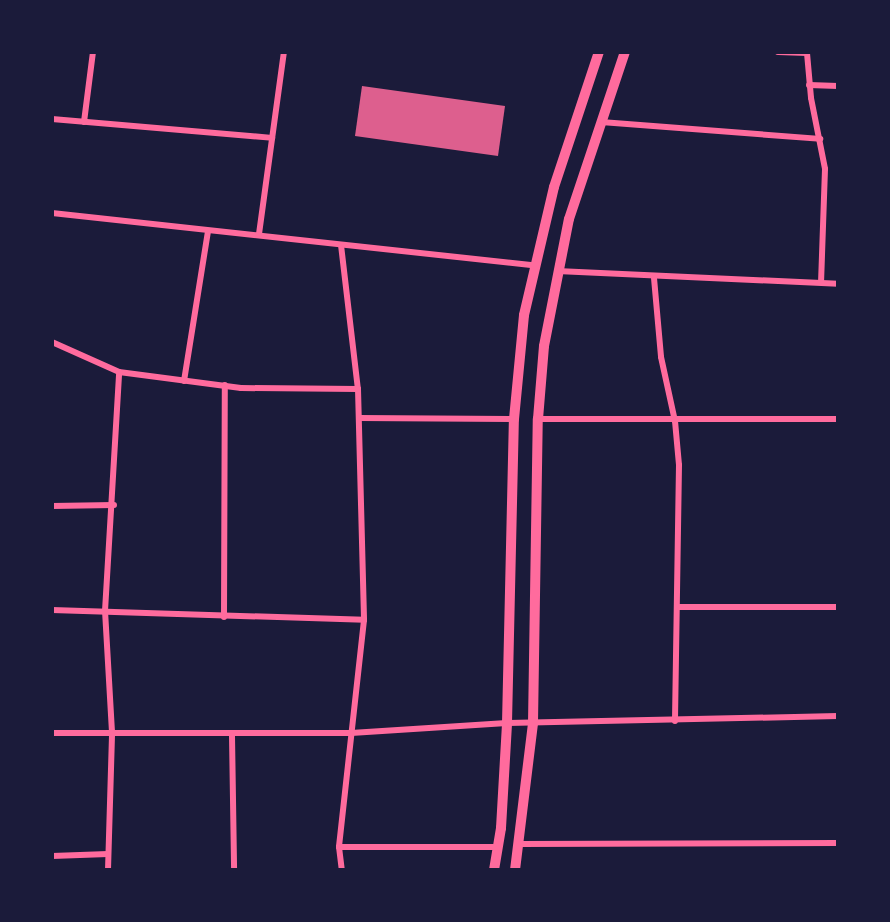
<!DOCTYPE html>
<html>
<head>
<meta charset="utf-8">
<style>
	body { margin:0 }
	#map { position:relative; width:890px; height:922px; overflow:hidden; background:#1b1b3a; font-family:"Varela Round",sans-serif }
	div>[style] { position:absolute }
	.building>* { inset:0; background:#dd5f8e }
	.minor>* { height:6px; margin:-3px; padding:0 3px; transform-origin:3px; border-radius:3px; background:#ff6b9d }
	.tertiary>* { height:10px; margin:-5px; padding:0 5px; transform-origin:5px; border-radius:5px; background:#ff6b9d }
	span { translate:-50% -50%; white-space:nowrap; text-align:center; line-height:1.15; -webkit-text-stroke:4.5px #1b1b3a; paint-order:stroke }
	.frame { position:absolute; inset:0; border:54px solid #1b1b3a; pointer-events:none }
</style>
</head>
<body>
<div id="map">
	<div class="building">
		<div style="clip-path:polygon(362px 86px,505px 106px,498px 156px,355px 136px)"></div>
	</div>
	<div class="minor">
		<div style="left:778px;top:52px;width:29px;rotate:2deg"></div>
		<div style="left:807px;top:53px;width:45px;rotate:84.9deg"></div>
		<div style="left:811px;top:98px;width:72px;rotate:78.8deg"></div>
		<div style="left:825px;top:169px;width:113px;rotate:92deg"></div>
		<div style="left:809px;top:85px;width:29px;rotate:2deg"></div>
		<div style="left:52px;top:119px;width:221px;rotate:4.9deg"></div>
		<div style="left:84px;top:122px;width:71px;rotate:-82.7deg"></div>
		<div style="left:601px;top:122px;width:220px;rotate:4.4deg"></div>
		<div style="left:52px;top:213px;width:484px;rotate:6.2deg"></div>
		<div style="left:259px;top:234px;width:184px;rotate:-82.2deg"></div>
		<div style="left:341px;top:245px;width:145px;rotate:83.3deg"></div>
		<div style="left:358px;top:389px;width:231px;rotate:88.5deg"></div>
		<div style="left:364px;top:620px;width:228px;rotate:96.3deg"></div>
		<div style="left:339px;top:847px;width:23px;rotate:83deg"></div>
		<div style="left:557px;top:271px;width:281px;rotate:2.6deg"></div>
		<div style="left:654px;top:278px;width:79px;rotate:84.9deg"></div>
		<div style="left:661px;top:357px;width:66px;rotate:77.7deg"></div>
		<div style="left:675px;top:421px;width:44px;rotate:84.8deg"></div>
		<div style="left:679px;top:465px;width:256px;rotate:90.9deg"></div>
		<div style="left:52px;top:342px;width:73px;rotate:24.1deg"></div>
		<div style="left:119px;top:372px;width:123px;rotate:7.5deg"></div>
		<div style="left:241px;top:388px;width:117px;rotate:0.5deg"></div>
		<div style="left:184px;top:381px;width:152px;rotate:-80.9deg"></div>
		<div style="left:359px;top:418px;width:155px;rotate:0.4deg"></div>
		<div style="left:538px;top:419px;width:300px"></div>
		<div style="left:52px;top:506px;width:62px;rotate:-0.9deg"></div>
		<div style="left:677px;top:607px;width:161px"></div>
		<div style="left:52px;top:610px;width:312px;rotate:1.8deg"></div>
		<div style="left:224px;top:617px;width:232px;rotate:-89.8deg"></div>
		<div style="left:52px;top:733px;width:299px"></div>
		<div style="left:351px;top:733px;width:156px;rotate:-3.7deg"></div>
		<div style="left:507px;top:723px;width:331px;rotate:-1.2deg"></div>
		<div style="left:232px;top:736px;width:134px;rotate:89.1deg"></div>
		<div style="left:520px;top:844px;width:318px;rotate:-0.2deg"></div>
		<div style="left:339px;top:847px;width:159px"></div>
		<div style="left:52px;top:856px;width:56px;rotate:-2deg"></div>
		<div style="left:108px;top:870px;width:138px;rotate:-88.3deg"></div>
		<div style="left:112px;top:732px;width:121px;rotate:-93.3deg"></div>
		<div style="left:105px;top:611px;width:239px;rotate:-86.6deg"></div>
	</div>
	<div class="tertiary">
		<div style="left:494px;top:870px;width:43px;rotate:-80.5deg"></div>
		<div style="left:501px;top:828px;width:105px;rotate:-86.7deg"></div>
		<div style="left:507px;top:723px;width:304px;rotate:-88.7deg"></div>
		<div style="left:514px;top:419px;width:104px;rotate:-84.5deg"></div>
		<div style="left:524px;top:315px;width:131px;rotate:-76.8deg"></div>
		<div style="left:554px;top:187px;width:142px;rotate:-71.6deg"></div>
		<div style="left:515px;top:870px;width:148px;rotate:-83deg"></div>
		<div style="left:533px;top:723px;width:304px;rotate:-89.1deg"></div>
		<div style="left:538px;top:419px;width:73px;rotate:-85.3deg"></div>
		<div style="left:544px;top:346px;width:129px;rotate:-78.9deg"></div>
		<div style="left:569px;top:219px;width:176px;rotate:-71.5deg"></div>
	</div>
	<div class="frame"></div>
</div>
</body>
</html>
